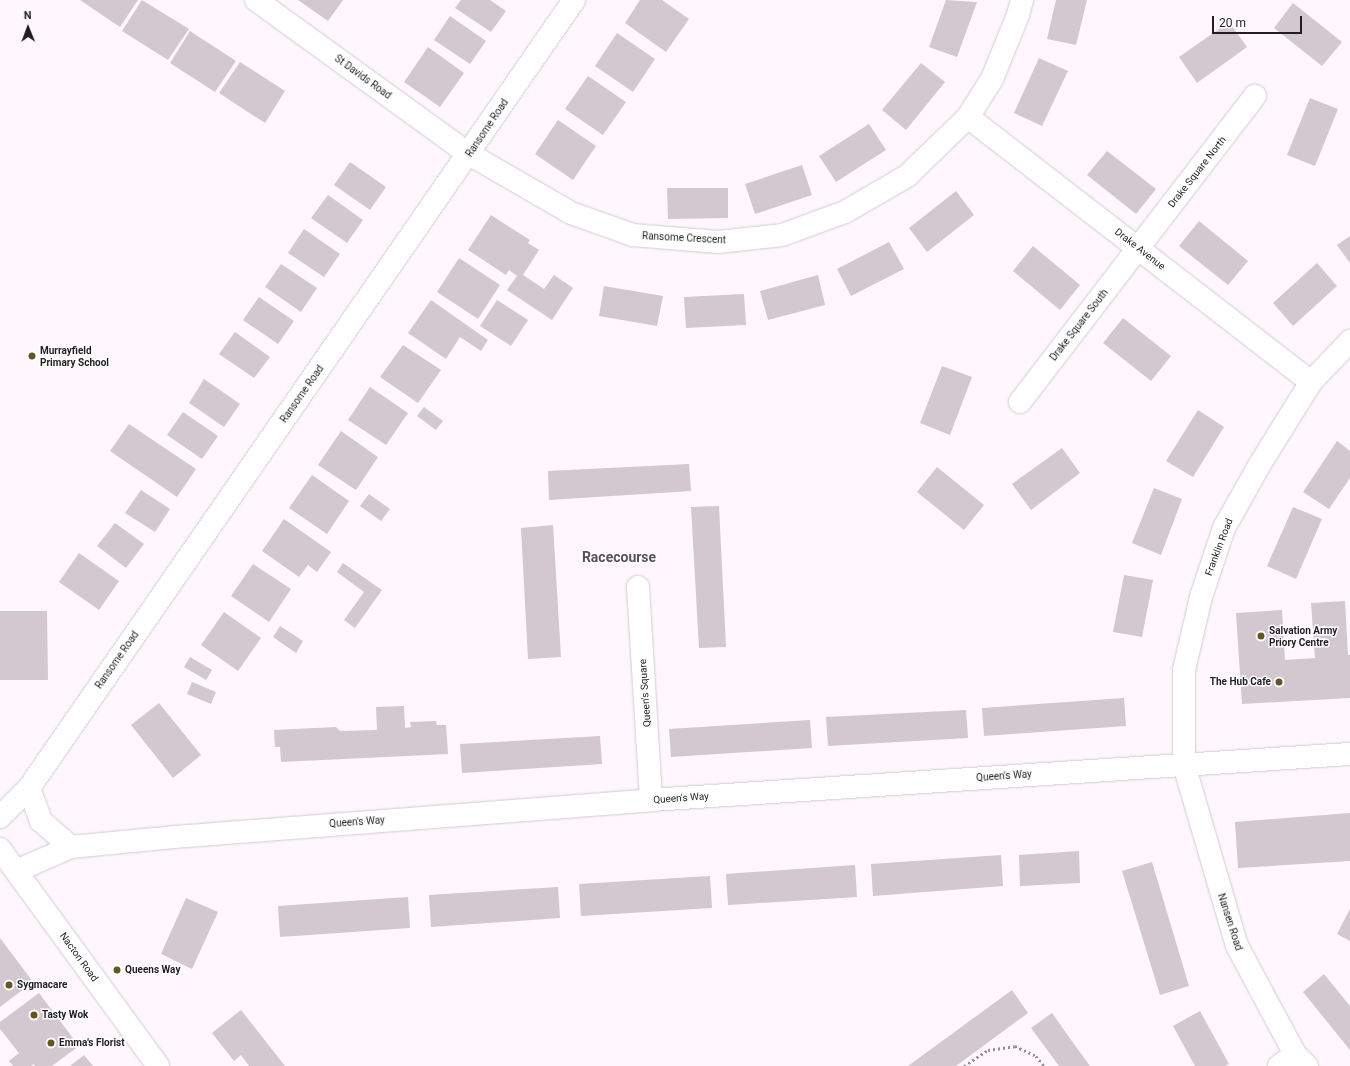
<!DOCTYPE html>
<html>
<head>
<meta charset="utf-8">
<style>
	body { margin:0 }
	#map { position:relative; width:1350px; height:1066px; overflow:hidden; background:#fff7fd; font-family:Roboto,sans-serif }
	div>[style] { position:absolute }
	.building>* { inset:0; background:#d3c7d0 }
	.path>* { height:2.5px; margin-top:-1.25px; transform-origin:0; background:repeating-linear-gradient(90deg,#969094 0 2px,transparent 0 5px) }
	.roads { filter:drop-shadow(0 0 1px #d5cad3) drop-shadow(0 0 1px #d5cad3) }
	.street>* { height:22px; margin:-11px; padding:0 11px; transform-origin:11px; border-radius:11px; background:#fff }
	.secondary>* { height:22px; margin:-11px; padding:0 11px; transform-origin:11px; border-radius:11px; background:#fff }
	.dots>* { width:11px; height:11px; translate:-50% -50%; box-sizing:border-box; border:2px solid #fff; border-radius:50% }
	span { translate:-50% -50%; white-space:nowrap; text-align:center; line-height:1.15; -webkit-text-stroke:3px #fff; paint-order:stroke }
	.street-label { font-size:10px; color:#211d20 }
	.poi-label { font-size:10px; color:#211d20; font-weight:700 }
	.left { translate:0 -50%; text-align:left }
	.right { translate:-100% -50%; text-align:right }
	.district-label { font-size:14px; color:#5a5058; font-weight:700 }
	.north { position:absolute; left:8px; top:8px; width:40px; height:40px; -webkit-text-stroke:3px #fff; paint-order:stroke; rotate:359deg; font-size:11px; font-weight:700; line-height:16px; text-align:center; color:#211d20 }
	.north::after { content:''; display:block; margin:auto; width:14px; height:18px; background:#211d20; clip-path:polygon(50% 0,100% 100%,50% 72%,0 100%) }
	.scale { position:absolute; left:1212px; top:16px; width:90px; height:18px; box-sizing:border-box; border:2px solid #211d20; border-top:0; padding-left:5px; font-size:12px; line-height:14px; white-space:nowrap; color:#211d20; -webkit-text-stroke:3px #fff; paint-order:stroke }
</style>
</head>
<body>
<div id="map">
	<div class="building">
		<div style="clip-path:polygon(80px 0,138px 0,120px 27px)"></div>
		<div style="clip-path:polygon(142px 0,189px 29px,168px 60px,122px 31px)"></div>
		<div style="clip-path:polygon(298px 0,343px 0,328px 21px)"></div>
		<div style="clip-path:polygon(461px 0,490px 0,506px 11px,491px 32px,455px 8px)"></div>
		<div style="clip-path:polygon(640px 0,662px 0,689px 19px,666px 52px,625px 23px)"></div>
		<div style="clip-path:polygon(946px 0,977px 2px,957px 57px,929px 47px)"></div>
		<div style="clip-path:polygon(1056px 0,1087px 0,1076px 45px,1047px 39px)"></div>
		<div style="clip-path:polygon(1293px 3px,1342px 42px,1322px 66px,1274px 28px)"></div>
		<div style="clip-path:polygon(450px 16px,486px 41px,470px 64px,434px 40px)"></div>
		<div style="clip-path:polygon(1229px 22px,1247px 47px,1197px 83px,1179px 57px)"></div>
		<div style="clip-path:polygon(190px 31px,236px 61px,215px 92px,170px 63px)"></div>
		<div style="clip-path:polygon(617px 33px,655px 59px,633px 92px,595px 66px)"></div>
		<div style="clip-path:polygon(428px 47px,464px 73px,440px 107px,404px 82px)"></div>
		<div style="clip-path:polygon(1039px 58px,1068px 71px,1042px 126px,1014px 113px)"></div>
		<div style="clip-path:polygon(240px 62px,285px 91px,265px 123px,219px 93px)"></div>
		<div style="clip-path:polygon(921px 63px,945px 82px,906px 130px,882px 110px)"></div>
		<div style="clip-path:polygon(588px 76px,626px 102px,603px 135px,565px 109px)"></div>
		<div style="clip-path:polygon(1310px 98px,1338px 109px,1315px 166px,1287px 155px)"></div>
		<div style="clip-path:polygon(558px 120px,596px 146px,573px 180px,535px 154px)"></div>
		<div style="clip-path:polygon(869px 124px,886px 150px,836px 182px,819px 156px)"></div>
		<div style="clip-path:polygon(1107px 151px,1156px 189px,1136px 214px,1087px 175px)"></div>
		<div style="clip-path:polygon(350px 162px,386px 187px,370px 210px,334px 185px)"></div>
		<div style="clip-path:polygon(802px 165px,812px 195px,755px 214px,745px 184px)"></div>
		<div style="clip-path:polygon(667px 188px,728px 188px,728px 218px,668px 219px)"></div>
		<div style="clip-path:polygon(956px 191px,974px 215px,927px 252px,909px 228px)"></div>
		<div style="clip-path:polygon(328px 195px,363px 220px,347px 243px,311px 218px)"></div>
		<div style="clip-path:polygon(491px 215px,530px 240px,528px 243px,539px 250px,523px 275px,544px 289px,554px 275px,573px 288px,552px 320px,507px 290px,517px 276px,509px 270px,506px 275px,468px 250px)"></div>
		<div style="clip-path:polygon(1199px 221px,1248px 261px,1228px 285px,1179px 246px)"></div>
		<div style="clip-path:polygon(304px 229px,340px 254px,324px 277px,288px 253px)"></div>
		<div style="clip-path:polygon(1350px 236px,1350px 263px,1337px 245px)"></div>
		<div style="clip-path:polygon(889px 242px,904px 269px,851px 296px,837px 269px)"></div>
		<div style="clip-path:polygon(1033px 246px,1080px 285px,1060px 310px,1013px 271px)"></div>
		<div style="clip-path:polygon(459px 258px,500px 285px,478px 319px,437px 292px)"></div>
		<div style="clip-path:polygon(1317px 263px,1337px 286px,1293px 326px,1273px 303px)"></div>
		<div style="clip-path:polygon(281px 264px,317px 288px,301px 312px,265px 287px)"></div>
		<div style="clip-path:polygon(818px 275px,825px 305px,768px 320px,760px 291px)"></div>
		<div style="clip-path:polygon(604px 286px,663px 296px,657px 326px,599px 316px)"></div>
		<div style="clip-path:polygon(744px 294px,746px 325px,686px 328px,684px 297px)"></div>
		<div style="clip-path:polygon(259px 297px,294px 321px,278px 344px,243px 320px)"></div>
		<div style="clip-path:polygon(431px 300px,488px 340px,481px 351px,460px 337px,446px 359px,408px 333px)"></div>
		<div style="clip-path:polygon(497px 300px,528px 320px,511px 346px,480px 326px)"></div>
		<div style="clip-path:polygon(1123px 318px,1171px 356px,1151px 381px,1103px 343px)"></div>
		<div style="clip-path:polygon(235px 332px,270px 357px,254px 378px,219px 354px)"></div>
		<div style="clip-path:polygon(403px 345px,441px 370px,418px 403px,380px 377px)"></div>
		<div style="clip-path:polygon(942px 366px,972px 377px,950px 435px,920px 423px)"></div>
		<div style="clip-path:polygon(204px 379px,240px 404px,224px 427px,189px 403px)"></div>
		<div style="clip-path:polygon(370px 387px,408px 413px,386px 445px,348px 420px)"></div>
		<div style="clip-path:polygon(424px 407px,443px 421px,436px 430px,417px 416px)"></div>
		<div style="clip-path:polygon(1198px 410px,1224px 427px,1193px 477px,1166px 461px)"></div>
		<div style="clip-path:polygon(183px 412px,218px 436px,202px 459px,167px 435px)"></div>
		<div style="clip-path:polygon(129px 424px,196px 469px,177px 497px,110px 451px)"></div>
		<div style="clip-path:polygon(341px 431px,378px 457px,356px 490px,318px 465px)"></div>
		<div style="clip-path:polygon(1337px 441px,1350px 451px,1350px 478px,1329px 509px,1303px 492px)"></div>
		<div style="clip-path:polygon(1062px 448px,1080px 473px,1031px 510px,1012px 484px)"></div>
		<div style="clip-path:polygon(689px 464px,691px 491px,549px 500px,548px 471px)"></div>
		<div style="clip-path:polygon(937px 467px,984px 505px,964px 530px,917px 492px)"></div>
		<div style="clip-path:polygon(312px 475px,349px 501px,327px 534px,289px 508px)"></div>
		<div style="clip-path:polygon(1154px 488px,1182px 499px,1161px 555px,1132px 543px)"></div>
		<div style="clip-path:polygon(141px 490px,170px 509px,155px 532px,125px 513px)"></div>
		<div style="clip-path:polygon(369px 494px,390px 509px,381px 521px,360px 506px)"></div>
		<div style="clip-path:polygon(719px 506px,726px 647px,699px 648px,691px 507px)"></div>
		<div style="clip-path:polygon(1293px 507px,1322px 519px,1296px 579px,1267px 566px)"></div>
		<div style="clip-path:polygon(284px 519px,331px 552px,317px 572px,308px 565px,299px 577px,262px 551px)"></div>
		<div style="clip-path:polygon(115px 523px,144px 544px,126px 568px,97px 546px)"></div>
		<div style="clip-path:polygon(553px 525px,561px 657px,528px 659px,521px 528px)"></div>
		<div style="clip-path:polygon(79px 553px,119px 581px,99px 610px,59px 582px)"></div>
		<div style="clip-path:polygon(343px 563px,382px 590px,355px 628px,344px 620px,364px 592px,337px 572px)"></div>
		<div style="clip-path:polygon(253px 564px,291px 589px,269px 622px,231px 596px)"></div>
		<div style="clip-path:polygon(1124px 575px,1153px 580px,1142px 637px,1113px 632px)"></div>
		<div style="clip-path:polygon(1345px 601px,1348px 655px,1350px 655px,1350px 698px,1242px 704px,1236px 613px,1282px 610px,1285px 660px,1315px 658px,1311px 603px)"></div>
		<div style="clip-path:polygon(0 611px,47px 611px,48px 680px,0 680px)"></div>
		<div style="clip-path:polygon(224px 612px,261px 638px,238px 671px,201px 645px)"></div>
		<div style="clip-path:polygon(280px 626px,303px 641px,296px 653px,273px 637px)"></div>
		<div style="clip-path:polygon(190px 657px,212px 670px,206px 680px,184px 667px)"></div>
		<div style="clip-path:polygon(192px 682px,216px 692px,211px 704px,187px 694px)"></div>
		<div style="clip-path:polygon(1124px 698px,1126px 726px,984px 736px,982px 708px)"></div>
		<div style="clip-path:polygon(159px 703px,201px 755px,173px 778px,131px 725px)"></div>
		<div style="clip-path:polygon(404px 706px,405px 728px,411px 727px,410px 722px,436px 721px,437px 725px,446px 725px,448px 754px,281px 762px,280px 747px,275px 747px,274px 730px,336px 727px,340px 731px,377px 730px,376px 707px)"></div>
		<div style="clip-path:polygon(966px 710px,968px 738px,828px 746px,826px 717px)"></div>
		<div style="clip-path:polygon(810px 720px,812px 748px,671px 757px,669px 729px)"></div>
		<div style="clip-path:polygon(600px 736px,602px 764px,462px 773px,460px 744px)"></div>
		<div style="clip-path:polygon(1350px 813px,1350px 861px,1238px 868px,1235px 822px)"></div>
		<div style="clip-path:polygon(1079px 851px,1080px 883px,1020px 886px,1019px 855px)"></div>
		<div style="clip-path:polygon(1001px 855px,1003px 886px,873px 896px,871px 864px)"></div>
		<div style="clip-path:polygon(1152px 862px,1189px 986px,1160px 995px,1122px 871px)"></div>
		<div style="clip-path:polygon(855px 865px,857px 897px,728px 905px,726px 874px)"></div>
		<div style="clip-path:polygon(710px 876px,712px 908px,581px 916px,579px 884px)"></div>
		<div style="clip-path:polygon(558px 887px,560px 918px,431px 927px,429px 895px)"></div>
		<div style="clip-path:polygon(408px 897px,410px 928px,280px 937px,278px 906px)"></div>
		<div style="clip-path:polygon(186px 898px,218px 912px,192px 969px,161px 954px)"></div>
		<div style="clip-path:polygon(1350px 909px,1350px 941px,1337px 934px)"></div>
		<div style="clip-path:polygon(0 938px,33px 982px,0 1007px)"></div>
		<div style="clip-path:polygon(1324px 974px,1350px 1006px,1350px 1050px,1303px 992px)"></div>
		<div style="clip-path:polygon(1012px 990px,1028px 1013px,998px 1035px,956px 1066px,908px 1066px)"></div>
		<div style="clip-path:polygon(39px 993px,79px 1046px,52px 1066px,35px 1066px,34px 1064px,31px 1066px,13px 1066px,9px 1061px,19px 1053px,0 1029px,0 1022px)"></div>
		<div style="clip-path:polygon(241px 1010px,285px 1066px,249px 1066px,241px 1055px,234px 1061px,212px 1033px)"></div>
		<div style="clip-path:polygon(1200px 1011px,1229px 1064px,1225px 1066px,1195px 1066px,1173px 1026px)"></div>
		<div style="clip-path:polygon(1052px 1013px,1074px 1044px,1090px 1066px,1059px 1066px,1031px 1028px)"></div>
		<div style="clip-path:polygon(84px 1055px,93px 1066px,70px 1066px)"></div>
	</div>
	<div class="path">
		<div style="left:964px;top:1066px;width:29px;rotate:-34deg"></div>
		<div style="left:988px;top:1050px;width:27px;rotate:-8deg"></div>
		<div style="left:1015px;top:1046px;width:23px;rotate:25deg"></div>
		<div style="left:1036px;top:1056px;width:13px;rotate:51deg"></div>
	</div>
	<div class="roads">
		<div class="street">
			<div style="left:256px;top:0;width:263px;rotate:35.9deg"></div>
			<div style="left:469px;top:154px;width:118px;rotate:30deg"></div>
			<div style="left:571px;top:213px;width:66px;rotate:19.5deg"></div>
			<div style="left:633px;top:235px;width:85px;rotate:4.7deg"></div>
			<div style="left:718px;top:242px;width:64px;rotate:-6.2deg"></div>
			<div style="left:782px;top:235px;width:67px;rotate:-20.1deg"></div>
			<div style="left:845px;top:212px;width:72px;rotate:-30.1deg"></div>
			<div style="left:907px;top:176px;width:85px;rotate:-44deg"></div>
			<div style="left:968px;top:117px;width:45px;rotate:-57.7deg"></div>
			<div style="left:992px;top:79px;width:69px;rotate:-67.9deg"></div>
			<div style="left:1018px;top:15px;width:16px;rotate:-75deg"></div>
			<div style="left:968px;top:117px;width:433px;rotate:37.7deg"></div>
			<div style="left:1020px;top:402px;width:386px;rotate:-52.5deg"></div>
			<div style="left:638px;top:587px;width:213px;rotate:86.5deg"></div>
			<div style="left:29px;top:788px;width:35px;rotate:70deg"></div>
			<div style="left:41px;top:821px;width:40px;rotate:41deg"></div>
			<div style="left:16px;top:871px;width:60px;rotate:-23.6deg"></div>
			<div style="left:71px;top:847px;width:103px;rotate:-5.5deg"></div>
			<div style="left:174px;top:837px;width:478px;rotate:-4.4deg"></div>
			<div style="left:651px;top:800px;width:701px;rotate:-3.77deg"></div>
			<div style="left:1279px;top:1066px;width:20px;rotate:-37deg"></div>
			<div style="left:1307px;top:1066px;width:17px;rotate:-135deg"></div>
			<div style="left:1295px;top:1054px;width:123px;rotate:-118.2deg"></div>
			<div style="left:1237px;top:946px;width:189px;rotate:-106.3deg"></div>
			<div style="left:1184px;top:765px;width:95px;rotate:-90deg"></div>
			<div style="left:1184px;top:670px;width:75px;rotate:-76.9deg"></div>
			<div style="left:1201px;top:597px;width:73px;rotate:-71.6deg"></div>
			<div style="left:1224px;top:528px;width:73px;rotate:-60.6deg"></div>
			<div style="left:1260px;top:464px;width:97px;rotate:-58.1deg"></div>
			<div style="left:1311px;top:382px;width:57px;rotate:-46.4deg"></div>
		</div>
		<div class="secondary">
			<div style="left:0;top:817px;width:41px;rotate:-45deg"></div>
			<div style="left:29px;top:788px;width:958px;rotate:-55.33deg"></div>
			<div style="left:0;top:849px;width:268px;rotate:53.9deg"></div>
		</div>
	</div>
	<div class="dots">
		<div style="left:32px;top:356px;background:#645623"></div>
		<div style="left:1261px;top:636px;background:#645623"></div>
		<div style="left:1279px;top:682px;background:#645623"></div>
		<div style="left:117px;top:970px;background:#645623"></div>
		<div style="left:9px;top:985px;background:#645623"></div>
		<div style="left:34px;top:1015px;background:#645623"></div>
		<div style="left:51px;top:1043px;background:#645623"></div>
	</div>
	<div class="street-label">
		<span style="left:363px;top:77px;rotate:36deg">St Davids Road</span>
		<span style="left:487px;top:128px;rotate:-56deg">Ransome Road</span>
		<span style="left:1197px;top:172px;rotate:-52deg">Drake Square North</span>
		<span style="left:684px;top:238px;rotate:3deg">Ransome Crescent</span>
		<span style="left:1140px;top:249px;rotate:38deg">Drake Avenue</span>
		<span style="left:1079px;top:325px;rotate:-52deg">Drake Square South</span>
		<span style="left:302px;top:394px;rotate:-55deg">Ransome Road</span>
		<span style="left:1219px;top:547px;rotate:-69deg">Franklin Road</span>
		<span style="left:117px;top:660px;rotate:-55deg">Ransome Road</span>
		<span style="left:645px;top:693px;rotate:-94deg">Queen's Square</span>
		<span style="left:1004px;top:776px;rotate:-4deg">Queen's Way</span>
		<span style="left:681px;top:798px;rotate:-4deg">Queen's Way</span>
		<span style="left:357px;top:822px;rotate:-4deg">Queen's Way</span>
		<span style="left:1230px;top:922px;rotate:72deg">Nansen Road</span>
		<span style="left:79px;top:957px;rotate:54deg">Nacton Road</span>
	</div>
	<div class="poi-label">
		<span class="left" style="left:40px;top:356px">Murrayfield<br>Primary School</span>
		<span class="left" style="left:1269px;top:636px">Salvation Army<br>Priory Centre</span>
		<span class="right" style="left:1271px;top:682px">The Hub Cafe</span>
		<span class="left" style="left:125px;top:970px">Queens Way</span>
		<span class="left" style="left:17px;top:985px">Sygmacare</span>
		<span class="left" style="left:42px;top:1015px">Tasty Wok</span>
		<span class="left" style="left:59px;top:1043px">Emma's Florist</span>
	</div>
	<div class="district-label">
		<span style="left:619px;top:557px">Racecourse</span>
	</div>
	<div class="north">N</div>
	<div class="scale">20 m</div>
</div>
</body>
</html>
